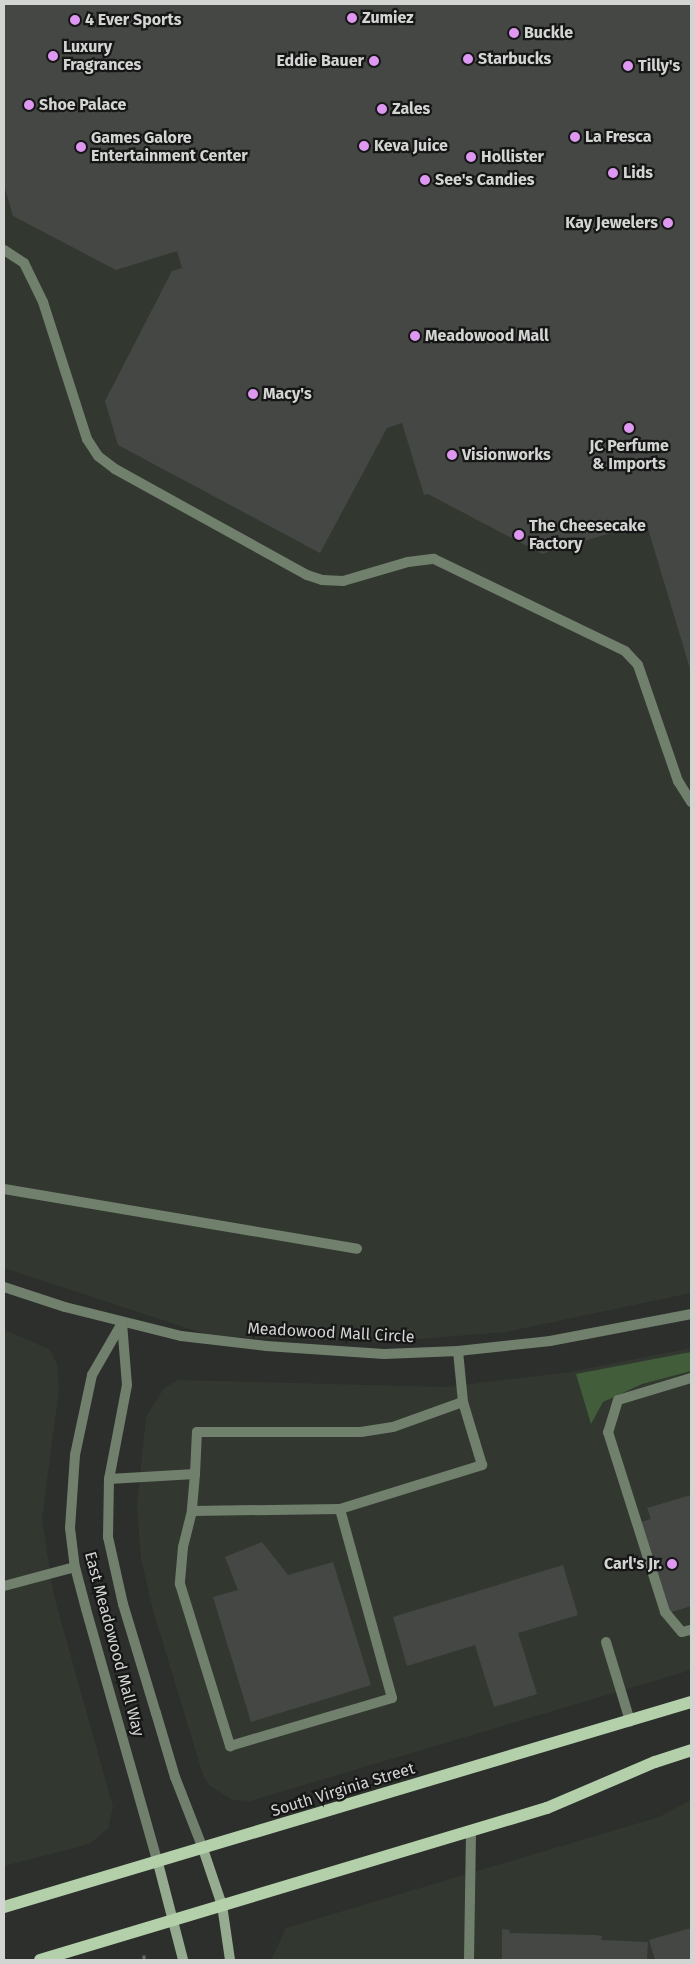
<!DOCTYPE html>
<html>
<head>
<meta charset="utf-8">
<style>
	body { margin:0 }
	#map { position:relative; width:695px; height:1964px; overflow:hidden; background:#2c2f2c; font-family:"Fira Sans",sans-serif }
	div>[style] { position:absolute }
	.built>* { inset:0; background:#323830 }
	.green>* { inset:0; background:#415d3a }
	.building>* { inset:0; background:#454744 }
	.path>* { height:3px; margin-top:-1.5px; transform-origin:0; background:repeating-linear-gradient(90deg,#696c69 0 4px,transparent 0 8px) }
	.lane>* { height:10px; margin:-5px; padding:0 5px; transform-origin:5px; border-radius:5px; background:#717f6d }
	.street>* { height:10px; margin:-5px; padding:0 5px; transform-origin:5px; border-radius:5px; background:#717f6d }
	.secondary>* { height:10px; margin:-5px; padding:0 5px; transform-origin:5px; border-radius:5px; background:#96ac90 }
	.primary>* { height:12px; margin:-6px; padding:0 6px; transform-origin:6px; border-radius:6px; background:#b3d0ab }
	.dots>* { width:14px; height:14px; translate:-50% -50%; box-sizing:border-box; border:2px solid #151615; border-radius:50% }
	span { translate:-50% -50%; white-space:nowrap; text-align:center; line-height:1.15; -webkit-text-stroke:4.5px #151615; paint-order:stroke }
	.poi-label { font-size:16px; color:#d3d5d3; font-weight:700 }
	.left { translate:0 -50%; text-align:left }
	.right { translate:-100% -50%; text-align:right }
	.street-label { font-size:16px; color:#d3d5d3 }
	.frame { position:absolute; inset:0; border:5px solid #d3d5d3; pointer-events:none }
</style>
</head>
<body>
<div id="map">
	<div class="built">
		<div style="clip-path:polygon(4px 4px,691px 4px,691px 1293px,506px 1332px,383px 1342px,254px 1338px,208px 1335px,4px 1268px)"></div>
		<div style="clip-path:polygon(4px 1330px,49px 1349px,57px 1364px,59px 1390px,42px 1518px,53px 1592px,113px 1807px,108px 1829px,89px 1844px,4px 1866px)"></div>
		<div style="clip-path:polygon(691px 1348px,691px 1670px,250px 1801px,233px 1800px,209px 1785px,203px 1775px,153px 1610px,141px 1559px,137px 1506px,146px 1417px,164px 1388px,178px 1380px,446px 1387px,570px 1372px)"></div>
		<div style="clip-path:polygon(691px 1800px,691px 1960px,271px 1960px,286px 1928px,659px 1817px)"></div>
	</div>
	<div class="green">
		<div style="clip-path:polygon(691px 1352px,691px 1371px,642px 1384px,603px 1402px,591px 1424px,576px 1374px)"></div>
	</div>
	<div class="building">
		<div style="clip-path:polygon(4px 4px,691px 4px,691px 672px,646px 522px,542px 554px,428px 494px,424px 495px,402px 423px,387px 428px,320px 553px,118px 445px,105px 401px,172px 271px,182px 268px,177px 251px,116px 270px,13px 216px,4px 185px)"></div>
		<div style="clip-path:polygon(691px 1495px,691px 1606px,669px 1613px,641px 1522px,651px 1519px,647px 1508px)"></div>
		<div style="clip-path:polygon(262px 1542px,288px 1575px,333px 1562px,371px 1685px,251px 1722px,213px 1597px,238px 1590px,225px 1557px)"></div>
		<div style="clip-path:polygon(563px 1565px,578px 1615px,518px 1633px,537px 1694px,494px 1707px,475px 1645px,407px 1666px,393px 1617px)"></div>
		<div style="clip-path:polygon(691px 1928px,691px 1960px,655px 1960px,649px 1940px)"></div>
		<div style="clip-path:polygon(502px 1929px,510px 1930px,509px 1933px,595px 1935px,602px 1936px,601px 1940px,648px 1942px,647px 1960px,502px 1960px)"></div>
	</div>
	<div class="path">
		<div style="left:144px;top:1955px;width:5px;rotate:90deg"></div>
	</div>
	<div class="lane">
		<div style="left:4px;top:250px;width:24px;rotate:33deg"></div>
		<div style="left:24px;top:263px;width:43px;rotate:64deg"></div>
		<div style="left:43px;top:302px;width:144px;rotate:72.2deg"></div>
		<div style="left:87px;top:439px;width:20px;rotate:57deg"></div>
		<div style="left:98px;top:456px;width:21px;rotate:37deg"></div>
		<div style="left:115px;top:469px;width:219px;rotate:28.9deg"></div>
		<div style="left:307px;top:575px;width:16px;rotate:18deg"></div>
		<div style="left:322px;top:580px;width:21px;rotate:3deg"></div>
		<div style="left:343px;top:581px;width:68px;rotate:-16.3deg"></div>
		<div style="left:408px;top:562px;width:26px;rotate:-7deg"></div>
		<div style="left:434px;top:559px;width:212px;rotate:25.7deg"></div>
		<div style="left:625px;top:651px;width:19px;rotate:47deg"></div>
		<div style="left:638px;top:665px;width:123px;rotate:71deg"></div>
		<div style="left:678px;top:781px;width:25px;rotate:58deg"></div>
		<div style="left:4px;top:1189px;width:358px;rotate:9.6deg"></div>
		<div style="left:691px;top:1378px;width:76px;rotate:163.2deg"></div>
		<div style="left:618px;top:1400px;width:34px;rotate:107deg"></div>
		<div style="left:608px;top:1432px;width:189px;rotate:72.4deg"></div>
		<div style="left:665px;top:1612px;width:26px;rotate:50deg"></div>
		<div style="left:682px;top:1632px;width:9px;rotate:-13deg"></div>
		<div style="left:195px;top:1474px;width:37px;rotate:95deg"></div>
		<div style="left:192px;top:1511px;width:148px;rotate:-0.8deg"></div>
		<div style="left:340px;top:1509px;width:149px;rotate:-17.2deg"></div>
		<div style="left:482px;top:1465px;width:66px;rotate:-106.8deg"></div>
		<div style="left:109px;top:1479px;width:86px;rotate:-3.3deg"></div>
		<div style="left:195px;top:1474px;width:42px;rotate:-87.3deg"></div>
		<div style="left:197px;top:1432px;width:164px"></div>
		<div style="left:361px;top:1432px;width:32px;rotate:-9deg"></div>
		<div style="left:393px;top:1427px;width:74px;rotate:-19.7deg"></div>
		<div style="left:463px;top:1402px;width:51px;rotate:-95.6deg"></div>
		<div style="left:192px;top:1511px;width:37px;rotate:104deg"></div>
		<div style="left:183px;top:1547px;width:37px;rotate:95deg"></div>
		<div style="left:180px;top:1584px;width:170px;rotate:72.8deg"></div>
		<div style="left:230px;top:1746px;width:169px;rotate:-16.5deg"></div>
		<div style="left:392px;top:1698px;width:196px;rotate:-105.4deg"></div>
		<div style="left:4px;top:1586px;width:73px;rotate:-15deg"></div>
		<div style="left:606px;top:1642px;width:83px;rotate:73.1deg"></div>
		<div style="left:469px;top:1960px;width:130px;rotate:-89.1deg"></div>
	</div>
	<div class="street">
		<div style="left:4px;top:1287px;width:64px;rotate:18.2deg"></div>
		<div style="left:65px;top:1307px;width:120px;rotate:14deg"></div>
		<div style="left:181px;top:1336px;width:86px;rotate:6.7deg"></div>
		<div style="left:266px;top:1346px;width:118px;rotate:3.9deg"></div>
		<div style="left:384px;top:1354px;width:74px;rotate:-2.3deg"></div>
		<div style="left:458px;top:1351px;width:93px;rotate:-6.2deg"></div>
		<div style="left:550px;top:1341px;width:144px;rotate:-10.8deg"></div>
		<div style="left:122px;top:1323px;width:60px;rotate:120deg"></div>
		<div style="left:92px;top:1375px;width:82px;rotate:102deg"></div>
		<div style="left:75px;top:1455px;width:73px;rotate:93.9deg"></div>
		<div style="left:70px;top:1528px;width:39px;rotate:83deg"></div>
		<div style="left:75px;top:1567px;width:43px;rotate:75.3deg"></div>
		<div style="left:86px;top:1609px;width:264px;rotate:74.2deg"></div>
		<div style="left:122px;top:1323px;width:62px;rotate:85.4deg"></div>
		<div style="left:127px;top:1385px;width:96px;rotate:100.8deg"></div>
		<div style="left:109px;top:1479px;width:58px;rotate:91deg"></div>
		<div style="left:108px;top:1537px;width:69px;rotate:77.4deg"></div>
		<div style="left:123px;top:1604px;width:114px;rotate:73.2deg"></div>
		<div style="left:156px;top:1713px;width:67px;rotate:73.5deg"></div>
		<div style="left:175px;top:1777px;width:77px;rotate:68.7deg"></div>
	</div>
	<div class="secondary">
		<div style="left:203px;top:1849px;width:59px;rotate:71.3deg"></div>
		<div style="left:222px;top:1905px;width:56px;rotate:81.7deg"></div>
		<div style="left:158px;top:1863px;width:100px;rotate:75.5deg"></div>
	</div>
	<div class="primary">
		<div style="left:4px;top:1907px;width:717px;rotate:-16.62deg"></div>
		<div style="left:40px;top:1960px;width:529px;rotate:-16.69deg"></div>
		<div style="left:547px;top:1808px;width:117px;rotate:-23.1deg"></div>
		<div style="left:655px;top:1762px;width:38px;rotate:-18deg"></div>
	</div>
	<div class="dots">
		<div style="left:352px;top:18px;background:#df98f1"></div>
		<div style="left:75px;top:20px;background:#df98f1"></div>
		<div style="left:514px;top:33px;background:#df98f1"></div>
		<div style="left:53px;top:56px;background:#df98f1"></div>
		<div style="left:468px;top:59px;background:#df98f1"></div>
		<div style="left:374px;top:61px;background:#df98f1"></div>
		<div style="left:628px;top:66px;background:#df98f1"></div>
		<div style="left:29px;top:105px;background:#df98f1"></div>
		<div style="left:382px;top:109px;background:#df98f1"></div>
		<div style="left:575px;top:137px;background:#df98f1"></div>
		<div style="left:364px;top:146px;background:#df98f1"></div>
		<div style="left:81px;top:147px;background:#df98f1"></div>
		<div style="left:471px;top:157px;background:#df98f1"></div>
		<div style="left:613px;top:173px;background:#df98f1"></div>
		<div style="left:425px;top:180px;background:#df98f1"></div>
		<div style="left:668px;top:223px;background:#df98f1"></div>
		<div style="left:415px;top:336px;background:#df98f1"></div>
		<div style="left:253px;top:394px;background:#df98f1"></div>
		<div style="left:629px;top:428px;background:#df98f1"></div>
		<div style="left:452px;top:455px;background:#df98f1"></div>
		<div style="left:519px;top:535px;background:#df98f1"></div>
		<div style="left:672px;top:1564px;background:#df98f1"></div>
	</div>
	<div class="poi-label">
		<span class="left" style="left:362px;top:18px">Zumiez</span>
		<span class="left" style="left:85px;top:20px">4 Ever Sports</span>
		<span class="left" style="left:524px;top:33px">Buckle</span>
		<span class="left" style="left:63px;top:56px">Luxury<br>Fragrances</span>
		<span class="left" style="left:478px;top:59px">Starbucks</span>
		<span class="right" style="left:364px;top:61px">Eddie Bauer</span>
		<span class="left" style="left:638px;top:66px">Tilly's</span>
		<span class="left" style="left:39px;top:105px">Shoe Palace</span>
		<span class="left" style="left:392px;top:109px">Zales</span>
		<span class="left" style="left:585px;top:137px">La Fresca</span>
		<span class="left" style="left:91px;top:147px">Games Galore<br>Entertainment Center</span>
		<span class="left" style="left:374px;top:146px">Keva Juice</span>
		<span class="left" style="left:481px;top:157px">Hollister</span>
		<span class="left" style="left:623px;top:173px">Lids</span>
		<span class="left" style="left:435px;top:180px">See's Candies</span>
		<span class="right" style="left:658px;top:223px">Kay Jewelers</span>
		<span class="left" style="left:425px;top:336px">Meadowood Mall</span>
		<span class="left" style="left:263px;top:394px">Macy's</span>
		<span style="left:629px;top:455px">JC Perfume<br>&amp; Imports</span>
		<span class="left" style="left:462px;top:455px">Visionworks</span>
		<span class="left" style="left:529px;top:535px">The Cheesecake<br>Factory</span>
		<span class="right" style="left:662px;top:1564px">Carl's Jr.</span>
	</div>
	<div class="street-label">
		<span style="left:331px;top:1333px;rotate:3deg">Meadowood Mall Circle</span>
		<span style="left:114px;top:1644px;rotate:75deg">East Meadowood Mall Way</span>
		<span style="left:343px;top:1790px;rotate:-17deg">South Virginia Street</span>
	</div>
	<div class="frame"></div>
</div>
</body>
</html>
